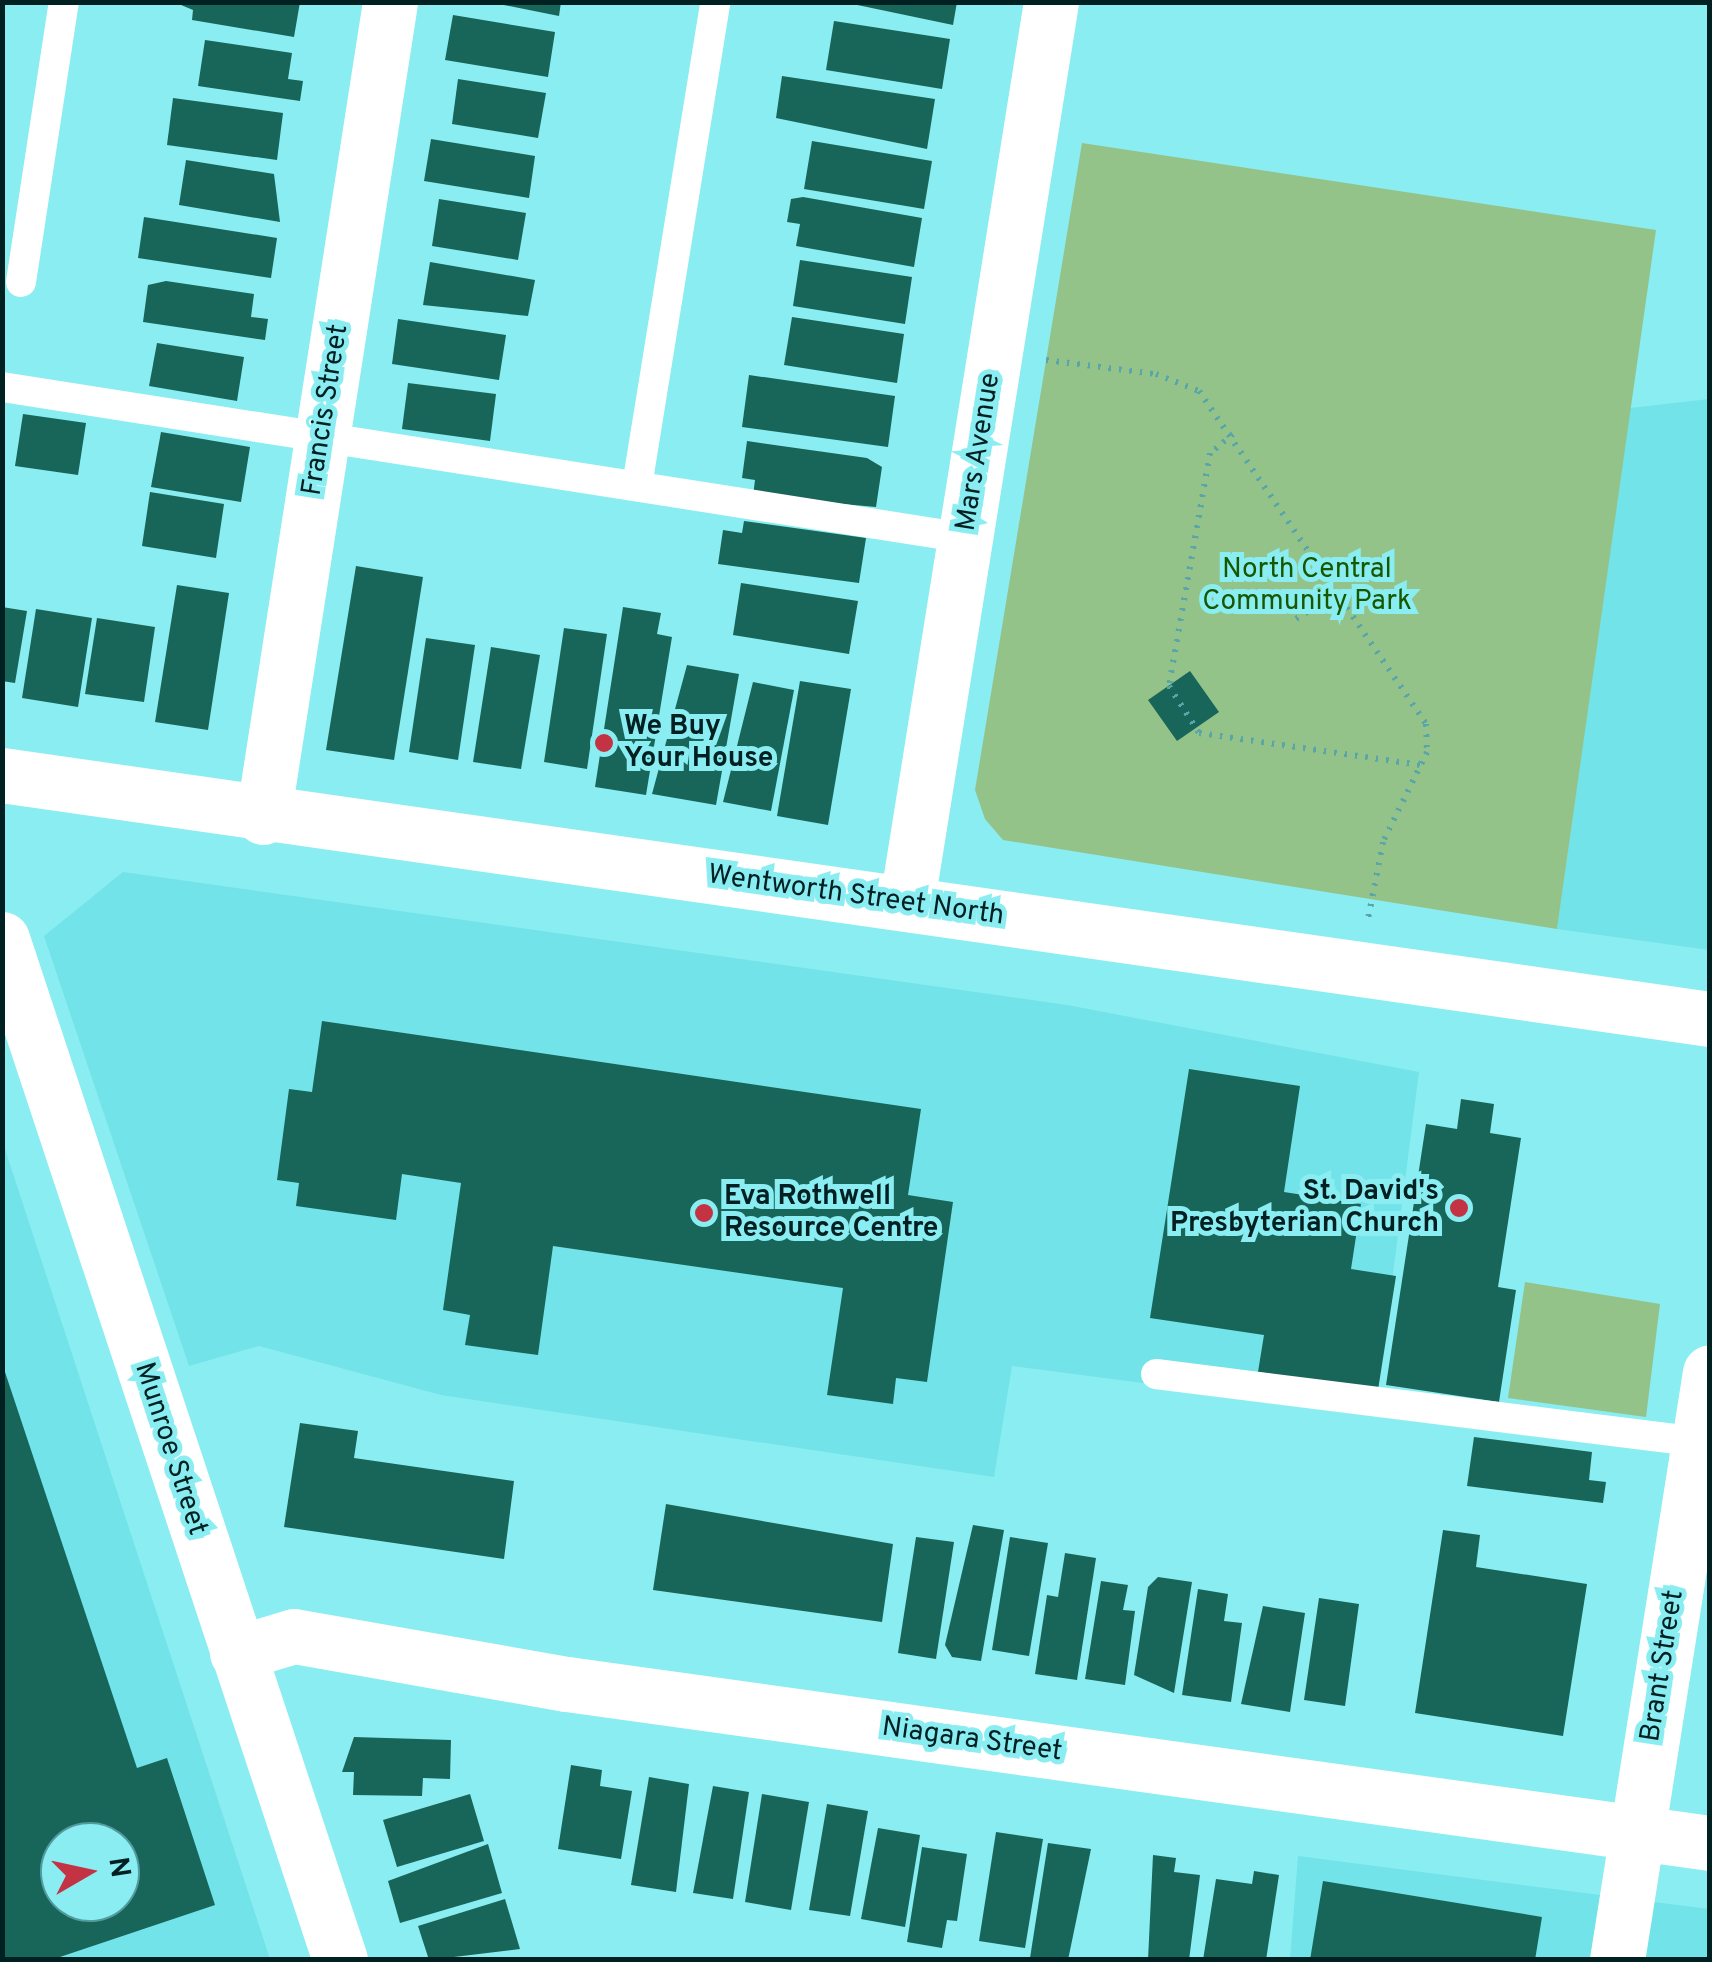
<!DOCTYPE html>
<html>
<head>
<meta charset="utf-8">
<style>
	body { margin:0 }
	#map { position:relative; width:1712px; height:1962px; overflow:hidden; background:#8aedf2; font-family:Overpass,sans-serif }
	div>[style] { position:absolute }
	.built>* { inset:0; background:#72e3e9 }
	.green>* { inset:0; background:#93c388 }
	.building>* { inset:0; background:#186559 }
	.path>* { height:6px; margin-top:-3px; transform-origin:0; background:repeating-linear-gradient(90deg,#5aa5a9 0 2.5px,transparent 0 10.5px) }
	.lane>* { height:30px; margin:-15px; padding:0 15px; transform-origin:15px; border-radius:15px; background:#fff }
	.street>* { height:55px; margin:-27.5px; padding:0 27.5px; transform-origin:27.5px; border-radius:27.5px; background:#fff }
	.secondary>* { height:55px; margin:-27.5px; padding:0 27.5px; transform-origin:27.5px; border-radius:27.5px; background:#fff }
	.dots>* { width:28px; height:28px; translate:-50% -50%; box-sizing:border-box; border:5px solid #8aedf2; border-radius:50% }
	span { translate:-50% -50%; white-space:nowrap; text-align:center; line-height:1.15; -webkit-text-stroke:10px #8aedf2; paint-order:stroke }
	.street-label { font-size:28px; color:#002022 }
	.park-label { font-size:28px; color:#165700 }
	.poi-label { font-size:28px; color:#002022; font-weight:700 }
	.left { translate:0 -50%; text-align:left }
	.right { translate:-100% -50%; text-align:right }
	.frame { position:absolute; inset:0; border:5px solid #002022; pointer-events:none }
	.north { position:absolute; left:40px; top:1822px; width:100px; height:100px; box-sizing:border-box; background:#8aedf2; border:2px solid #539b9f; border-radius:50%; rotate:81deg; font-size:28px; font-weight:700; line-height:40px; text-align:center; color:#002022 }
	.north::after { content:''; display:block; margin:auto; width:35px; height:45px; background:#c43343; clip-path:polygon(50% 0,100% 100%,50% 72%,0 100%) }
</style>
</head>
<body>
<div id="map">
	<div class="built">
		<div style="clip-path:polygon(1709px 399px,1709px 950px,1557px 929px,1630px 408px)"></div>
		<div style="clip-path:polygon(123px 872px,1067px 1005px,1419px 1072px,1375px 1413px,1012px 1366px,994px 1477px,441px 1395px,259px 1346px,189px 1366px,44px 936px)"></div>
		<div style="clip-path:polygon(evenodd,3px 1143px,270px 1959px,3px 1959px,3px 1143px,60px 1842px,120px 1842px,120px 1902px,60px 1902px,60px 1842px)"></div>
		<div style="clip-path:polygon(1298px 1856px,1709px 1909px,1709px 1959px,1290px 1960px)"></div>
	</div>
	<div class="green">
		<div style="clip-path:polygon(1082px 143px,1656px 230px,1557px 929px,1003px 840px,985px 819px,975px 790px)"></div>
		<div style="clip-path:polygon(1525px 1282px,1660px 1304px,1646px 1417px,1508px 1398px)"></div>
	</div>
	<div class="building">
		<div style="clip-path:polygon(174px 2px,300px 2px,294px 37px,192px 20px,193px 10px)"></div>
		<div style="clip-path:polygon(489px 2px,561px 2px,559px 16px)"></div>
		<div style="clip-path:polygon(843px 2px,957px 2px,953px 25px)"></div>
		<div style="clip-path:polygon(453px 15px,555px 32px,548px 77px,445px 60px)"></div>
		<div style="clip-path:polygon(834px 21px,950px 39px,942px 89px,826px 70px)"></div>
		<div style="clip-path:polygon(205px 40px,292px 53px,288px 79px,303px 81px,300px 101px,198px 86px)"></div>
		<div style="clip-path:polygon(782px 76px,935px 99px,927px 149px,776px 118px)"></div>
		<div style="clip-path:polygon(458px 79px,546px 93px,538px 138px,452px 124px)"></div>
		<div style="clip-path:polygon(173px 98px,283px 113px,277px 160px,167px 145px)"></div>
		<div style="clip-path:polygon(431px 139px,535px 156px,529px 198px,424px 181px)"></div>
		<div style="clip-path:polygon(812px 141px,932px 161px,924px 209px,804px 189px)"></div>
		<div style="clip-path:polygon(186px 160px,274px 174px,280px 222px,179px 205px)"></div>
		<div style="clip-path:polygon(803px 197px,922px 218px,914px 267px,796px 246px,800px 224px,787px 222px,791px 199px)"></div>
		<div style="clip-path:polygon(439px 199px,526px 213px,518px 260px,432px 246px)"></div>
		<div style="clip-path:polygon(144px 217px,277px 238px,271px 278px,138px 258px)"></div>
		<div style="clip-path:polygon(800px 260px,912px 277px,905px 324px,793px 306px)"></div>
		<div style="clip-path:polygon(430px 262px,535px 280px,528px 316px,423px 305px)"></div>
		<div style="clip-path:polygon(166px 281px,254px 294px,251px 317px,268px 319px,265px 340px,143px 322px,148px 285px)"></div>
		<div style="clip-path:polygon(792px 317px,904px 334px,897px 383px,784px 365px)"></div>
		<div style="clip-path:polygon(398px 319px,506px 335px,499px 380px,392px 364px)"></div>
		<div style="clip-path:polygon(157px 343px,244px 357px,237px 401px,149px 386px)"></div>
		<div style="clip-path:polygon(749px 375px,895px 396px,888px 447px,742px 427px)"></div>
		<div style="clip-path:polygon(408px 383px,496px 394px,490px 441px,402px 429px)"></div>
		<div style="clip-path:polygon(23px 414px,86px 423px,78px 475px,15px 466px)"></div>
		<div style="clip-path:polygon(161px 432px,250px 447px,241px 502px,151px 487px)"></div>
		<div style="clip-path:polygon(747px 441px,867px 458px,882px 467px,876px 507px,753px 496px,755px 480px,742px 478px)"></div>
		<div style="clip-path:polygon(150px 492px,224px 504px,216px 558px,142px 546px)"></div>
		<div style="clip-path:polygon(744px 521px,866px 538px,859px 583px,718px 564px,723px 530px,742px 533px)"></div>
		<div style="clip-path:polygon(356px 566px,423px 577px,394px 760px,326px 750px)"></div>
		<div style="clip-path:polygon(741px 583px,858px 601px,849px 654px,733px 635px)"></div>
		<div style="clip-path:polygon(177px 585px,229px 593px,208px 730px,155px 722px)"></div>
		<div style="clip-path:polygon(2px 607px,27px 611px,15px 683px,2px 681px)"></div>
		<div style="clip-path:polygon(623px 607px,661px 613px,657px 634px,672px 637px,646px 795px,595px 787px)"></div>
		<div style="clip-path:polygon(36px 609px,92px 618px,78px 707px,22px 698px)"></div>
		<div style="clip-path:polygon(97px 618px,155px 627px,144px 702px,85px 694px)"></div>
		<div style="clip-path:polygon(564px 628px,607px 634px,587px 769px,544px 762px)"></div>
		<div style="clip-path:polygon(426px 638px,475px 645px,458px 760px,409px 752px)"></div>
		<div style="clip-path:polygon(491px 647px,540px 655px,521px 769px,473px 762px)"></div>
		<div style="clip-path:polygon(687px 665px,739px 674px,716px 805px,652px 794px)"></div>
		<div style="clip-path:polygon(1190px 671px,1219px 712px,1177px 741px,1148px 700px)"></div>
		<div style="clip-path:polygon(800px 681px,851px 689px,828px 825px,777px 816px)"></div>
		<div style="clip-path:polygon(753px 682px,794px 690px,771px 811px,723px 802px)"></div>
		<div style="clip-path:polygon(322px 1021px,921px 1109px,908px 1195px,953px 1202px,927px 1382px,896px 1378px,893px 1404px,827px 1395px,843px 1288px,553px 1246px,538px 1355px,465px 1345px,470px 1315px,443px 1310px,461px 1183px,402px 1174px,396px 1220px,296px 1206px,299px 1183px,277px 1180px,289px 1089px,312px 1092px)"></div>
		<div style="clip-path:polygon(1189px 1069px,1300px 1086px,1284px 1192px,1361px 1204px,1351px 1269px,1396px 1276px,1378px 1390px,1258px 1372px,1264px 1335px,1150px 1318px)"></div>
		<div style="clip-path:polygon(1461px 1099px,1494px 1104px,1490px 1133px,1521px 1138px,1498px 1287px,1516px 1290px,1499px 1402px,1386px 1385px,1426px 1124px,1457px 1129px)"></div>
		<div style="clip-path:polygon(evenodd,2px 1363px,137px 1768px,167px 1758px,215px 1905px,51px 1960px,2px 1960px,2px 1363px,60px 1842px,120px 1842px,120px 1902px,60px 1902px,60px 1842px)"></div>
		<div style="clip-path:polygon(300px 1423px,358px 1431px,354px 1458px,514px 1481px,504px 1559px,284px 1527px)"></div>
		<div style="clip-path:polygon(1474px 1437px,1592px 1452px,1589px 1480px,1606px 1482px,1603px 1503px,1467px 1486px)"></div>
		<div style="clip-path:polygon(666px 1504px,893px 1544px,882px 1622px,653px 1590px)"></div>
		<div style="clip-path:polygon(973px 1525px,1004px 1530px,981px 1661px,952px 1657px,945px 1645px)"></div>
		<div style="clip-path:polygon(1443px 1530px,1480px 1535px,1476px 1567px,1587px 1584px,1563px 1736px,1415px 1713px)"></div>
		<div style="clip-path:polygon(916px 1537px,954px 1542px,936px 1659px,898px 1653px)"></div>
		<div style="clip-path:polygon(1010px 1537px,1048px 1543px,1029px 1656px,992px 1650px)"></div>
		<div style="clip-path:polygon(1065px 1553px,1096px 1558px,1077px 1680px,1035px 1674px,1047px 1595px,1058px 1597px)"></div>
		<div style="clip-path:polygon(1158px 1577px,1192px 1582px,1174px 1693px,1134px 1675px,1148px 1587px)"></div>
		<div style="clip-path:polygon(1101px 1581px,1128px 1585px,1123px 1610px,1135px 1611px,1125px 1685px,1085px 1679px)"></div>
		<div style="clip-path:polygon(1198px 1589px,1228px 1594px,1224px 1621px,1242px 1623px,1231px 1702px,1182px 1695px)"></div>
		<div style="clip-path:polygon(1319px 1598px,1359px 1604px,1345px 1706px,1304px 1700px)"></div>
		<div style="clip-path:polygon(1263px 1606px,1305px 1613px,1290px 1712px,1241px 1704px)"></div>
		<div style="clip-path:polygon(354px 1737px,451px 1740px,450px 1779px,423px 1778px,422px 1796px,353px 1795px,354px 1772px,342px 1772px)"></div>
		<div style="clip-path:polygon(571px 1765px,602px 1770px,600px 1786px,632px 1791px,621px 1859px,558px 1849px)"></div>
		<div style="clip-path:polygon(649px 1777px,689px 1784px,676px 1892px,631px 1885px)"></div>
		<div style="clip-path:polygon(713px 1786px,749px 1792px,733px 1899px,693px 1893px)"></div>
		<div style="clip-path:polygon(470px 1794px,484px 1841px,397px 1867px,383px 1820px)"></div>
		<div style="clip-path:polygon(762px 1794px,809px 1802px,791px 1910px,745px 1902px)"></div>
		<div style="clip-path:polygon(827px 1804px,868px 1811px,850px 1916px,809px 1910px)"></div>
		<div style="clip-path:polygon(878px 1828px,920px 1835px,905px 1927px,861px 1919px)"></div>
		<div style="clip-path:polygon(996px 1832px,1043px 1839px,1025px 1948px,979px 1941px)"></div>
		<div style="clip-path:polygon(1048px 1843px,1091px 1849px,1068px 1960px,1030px 1958px)"></div>
		<div style="clip-path:polygon(488px 1844px,502px 1893px,400px 1923px,388px 1881px)"></div>
		<div style="clip-path:polygon(922px 1847px,967px 1854px,957px 1921px,947px 1920px,942px 1948px,907px 1942px)"></div>
		<div style="clip-path:polygon(1153px 1855px,1176px 1858px,1174px 1872px,1200px 1875px,1189px 1960px,1148px 1960px)"></div>
		<div style="clip-path:polygon(1254px 1871px,1279px 1875px,1266px 1960px,1203px 1960px,1216px 1879px,1252px 1884px)"></div>
		<div style="clip-path:polygon(1323px 1881px,1542px 1917px,1535px 1960px,1310px 1960px)"></div>
		<div style="clip-path:polygon(505px 1899px,520px 1949px,429px 1960px,418px 1926px)"></div>
	</div>
	<div class="path">
		<div style="left:1046px;top:360px;width:111px;rotate:7.3deg"></div>
		<div style="left:1156px;top:374px;width:46px;rotate:21.6deg"></div>
		<div style="left:1199px;top:391px;width:403px;rotate:55.7deg"></div>
		<div style="left:1426px;top:724px;width:28px;rotate:88deg"></div>
		<div style="left:1427px;top:752px;width:100px;rotate:116.1deg"></div>
		<div style="left:1383px;top:842px;width:78px;rotate:101deg"></div>
		<div style="left:1233px;top:434px;width:30px;rotate:140deg"></div>
		<div style="left:1210px;top:453px;width:237px;rotate:100deg"></div>
		<div style="left:1169px;top:686px;width:56px;rotate:57.4deg"></div>
		<div style="left:1199px;top:733px;width:224px;rotate:8.2deg"></div>
		<div style="left:1296px;top:619px;width:50px;rotate:-32.7deg"></div>
	</div>
	<div class="lane">
		<div style="left:21px;top:282px;width:283px;rotate:-81.3deg"></div>
		<div style="left:2px;top:387px;width:975px;rotate:8.91deg"></div>
		<div style="left:637px;top:486px;width:490px;rotate:-80.8deg"></div>
		<div style="left:1156px;top:1374px;width:547px;rotate:7.14deg"></div>
	</div>
	<div class="street">
		<div style="left:263px;top:817px;width:825px;rotate:-81.14deg"></div>
		<div style="left:907px;top:901px;width:910px;rotate:-80.9deg"></div>
		<div style="left:2px;top:939px;width:1075px;rotate:71.68deg"></div>
		<div style="left:237px;top:1653px;width:59px;rotate:-16.6deg"></div>
		<div style="left:294px;top:1636px;width:277px;rotate:10deg"></div>
		<div style="left:567px;top:1684px;width:1154px;rotate:7.92deg"></div>
		<div style="left:1617px;top:1960px;width:595px;rotate:-81.01deg"></div>
	</div>
	<div class="secondary">
		<div style="left:2px;top:775px;width:1725px;rotate:8.13deg"></div>
	</div>
	<div class="dots">
		<div style="left:604px;top:743px;background:#c43343"></div>
		<div style="left:1459px;top:1208px;background:#c43343"></div>
		<div style="left:704px;top:1213px;background:#c43343"></div>
	</div>
	<div class="street-label">
		<span style="left:326px;top:410px;rotate:-81deg">Francis Street</span>
		<span style="left:979px;top:452px;rotate:-81deg">Mars Avenue</span>
		<span style="left:856px;top:896px;rotate:8deg">Wentworth Street North</span>
		<span style="left:170px;top:1449px;rotate:72deg">Munroe Street</span>
		<span style="left:1663px;top:1666px;rotate:-81deg">Brant Street</span>
		<span style="left:972px;top:1740px;rotate:8deg">Niagara Street</span>
	</div>
	<div class="park-label">
		<span style="left:1307px;top:586px">North Central<br>Community Park</span>
	</div>
	<div class="poi-label">
		<span class="left" style="left:624px;top:743px">We Buy<br>Your House</span>
		<span class="right" style="left:1439px;top:1208px">St. David's<br>Presbyterian Church</span>
		<span class="left" style="left:724px;top:1213px">Eva Rothwell<br>Resource Centre</span>
	</div>
	<div class="frame"></div>
	<div class="north">N</div>
</div>
</body>
</html>
